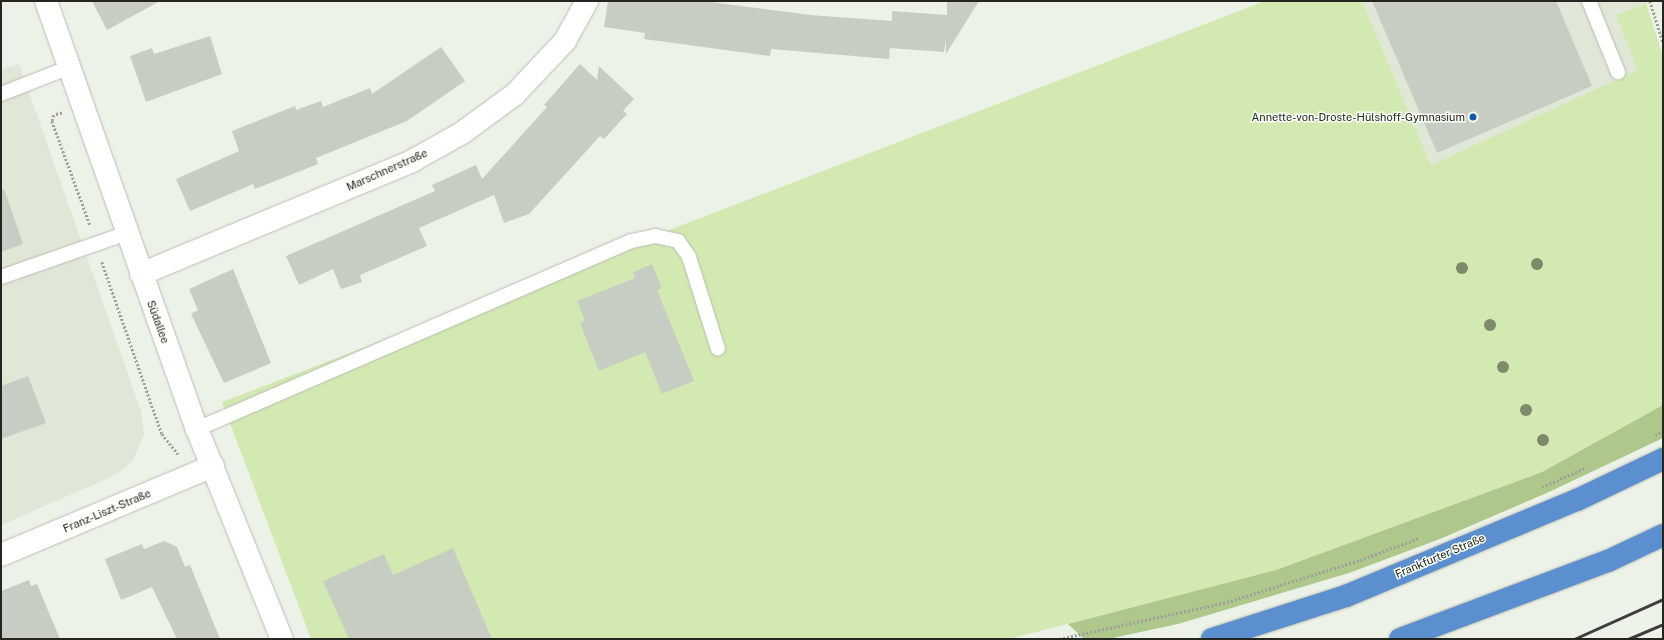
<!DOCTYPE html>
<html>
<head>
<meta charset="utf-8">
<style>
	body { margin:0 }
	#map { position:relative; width:1664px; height:640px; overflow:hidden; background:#edf2e8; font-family:"Public Sans",sans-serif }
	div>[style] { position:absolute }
	.built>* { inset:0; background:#e0e7d6 }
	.green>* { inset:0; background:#d2eab2 }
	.forest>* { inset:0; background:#aec88b }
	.building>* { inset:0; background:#c8cdc3 }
	.path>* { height:2.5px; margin-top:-1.25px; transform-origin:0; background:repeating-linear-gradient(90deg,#9da199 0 2px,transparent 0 4px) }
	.roads { filter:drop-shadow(0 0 1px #b9bdb4) drop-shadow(0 0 1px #b9bdb4) }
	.lane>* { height:14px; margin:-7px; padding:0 7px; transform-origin:7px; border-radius:7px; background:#fff }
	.street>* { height:22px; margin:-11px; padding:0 11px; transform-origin:11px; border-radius:11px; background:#fff }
	.secondary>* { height:22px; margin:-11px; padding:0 11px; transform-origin:11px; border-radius:11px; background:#fff }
	.highway>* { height:22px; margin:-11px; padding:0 11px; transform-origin:11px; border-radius:11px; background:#5c8fcf }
	.rail>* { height:3px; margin:-1.5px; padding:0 1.5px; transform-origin:1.5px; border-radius:1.5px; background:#3b3e39 }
	.trees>* { width:12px; height:12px; margin:-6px; border-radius:50%; background:#7f8a6c }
	.dots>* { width:11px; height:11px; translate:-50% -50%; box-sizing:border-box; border:2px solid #fafff5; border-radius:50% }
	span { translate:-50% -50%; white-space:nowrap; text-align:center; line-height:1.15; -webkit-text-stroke:3px #fafff5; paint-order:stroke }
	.poi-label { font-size:11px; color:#242622 }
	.right { translate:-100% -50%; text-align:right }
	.street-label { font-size:11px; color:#242622 }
	.frame { position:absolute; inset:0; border:2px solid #242622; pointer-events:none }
</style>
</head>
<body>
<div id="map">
	<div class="built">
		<div style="clip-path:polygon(1362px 1px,1651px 1px,1617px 15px,1639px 70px,1431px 165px)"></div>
		<div style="clip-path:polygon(19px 64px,141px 411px,144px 434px,133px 461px,116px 475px,1px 525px,1px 70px)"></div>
	</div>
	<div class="green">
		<div style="clip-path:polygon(1265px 1px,1362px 1px,1431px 165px,1638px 70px,1616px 15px,1646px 3px,1663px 56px,1663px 405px,1542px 472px,1276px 570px,1009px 639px,311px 639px,222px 402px)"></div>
	</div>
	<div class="forest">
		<div style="clip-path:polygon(1663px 405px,1663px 438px,1549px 492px,1440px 539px,1349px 573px,1178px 624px,1108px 639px,1084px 639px,1068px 624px,1276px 570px,1542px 472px)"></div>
	</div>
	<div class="building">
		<div style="clip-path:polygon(92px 1px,160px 1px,107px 30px)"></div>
		<div style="clip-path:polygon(608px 1px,703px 1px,810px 15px,892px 21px,892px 11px,947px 15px,947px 1px,979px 1px,946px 54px,946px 40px,944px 52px,890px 48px,889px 59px,771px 49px,770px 56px,644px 39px,645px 33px,604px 27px)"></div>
		<div style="clip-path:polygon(1372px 1px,1556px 1px,1592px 86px,1437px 153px)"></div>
		<div style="clip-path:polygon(210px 36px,222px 74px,146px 102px,130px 56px,152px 48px,154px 54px)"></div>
		<div style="clip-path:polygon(441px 47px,465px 81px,407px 121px,316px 158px,318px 164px,255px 189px,253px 184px,190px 211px,176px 179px,239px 151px,232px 131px,295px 106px,296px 110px,321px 101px,323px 107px,370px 88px,372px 94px)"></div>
		<div style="clip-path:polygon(580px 64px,597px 80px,599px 66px,634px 99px,623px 111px,627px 114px,604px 139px,600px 136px,529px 214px,504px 223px,494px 195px,419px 228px,427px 246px,360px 275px,362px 282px,341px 289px,333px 269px,299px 285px,286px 256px,435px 191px,432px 185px,476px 165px,482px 179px,547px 107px,544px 105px)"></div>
		<div style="clip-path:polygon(4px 189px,23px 244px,1px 252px,1px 190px)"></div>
		<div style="clip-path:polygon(652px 264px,662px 288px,657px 290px,694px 381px,662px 394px,645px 352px,599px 371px,580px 323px,585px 321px,577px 301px,635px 278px,633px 272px)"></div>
		<div style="clip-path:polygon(233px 269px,271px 363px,224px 383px,191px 314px,198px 310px,189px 289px)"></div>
		<div style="clip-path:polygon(28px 376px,46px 423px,1px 439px,1px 386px)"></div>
		<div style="clip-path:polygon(164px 541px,177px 547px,185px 567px,190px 565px,220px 639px,177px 639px,152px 587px,121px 600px,105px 559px,142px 544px,144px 549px)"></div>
		<div style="clip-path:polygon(453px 548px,492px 639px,349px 639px,323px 581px,384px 554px,393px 575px)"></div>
		<div style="clip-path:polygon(29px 580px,31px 586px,37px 584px,60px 639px,1px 639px,1px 591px)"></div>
	</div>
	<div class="path">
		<div style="left:1650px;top:1px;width:43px;rotate:72.4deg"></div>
		<div style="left:62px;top:113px;width:8px;rotate:166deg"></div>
		<div style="left:54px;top:115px;width:6px;rotate:108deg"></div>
		<div style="left:52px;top:121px;width:111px;rotate:69.9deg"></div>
		<div style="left:102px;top:262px;width:182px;rotate:70.8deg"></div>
		<div style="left:162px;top:434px;width:27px;rotate:51deg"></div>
		<div style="left:1655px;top:435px;width:9px;rotate:-27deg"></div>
		<div style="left:1542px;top:487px;width:47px;rotate:-23.8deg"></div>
		<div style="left:1059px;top:639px;width:172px;rotate:-12.4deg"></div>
		<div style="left:1227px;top:602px;width:139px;rotate:-17.5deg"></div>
		<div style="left:1360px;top:560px;width:63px;rotate:-20.4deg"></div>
	</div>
	<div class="roads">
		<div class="lane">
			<div style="left:1589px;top:1px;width:77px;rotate:67.8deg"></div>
			<div style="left:1px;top:94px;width:74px;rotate:-21.4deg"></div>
			<div style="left:1px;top:277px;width:133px;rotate:-19.2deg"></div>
			<div style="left:197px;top:429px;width:474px;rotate:-23.4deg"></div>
			<div style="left:632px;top:241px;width:24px;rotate:-12deg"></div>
			<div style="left:655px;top:236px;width:24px;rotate:12deg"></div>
			<div style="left:678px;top:241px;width:19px;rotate:55deg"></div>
			<div style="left:689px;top:257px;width:96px;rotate:72.5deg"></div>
		</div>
		<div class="street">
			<div style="left:141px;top:274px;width:294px;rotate:-22.6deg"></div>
			<div style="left:412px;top:161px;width:57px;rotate:-29.2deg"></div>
			<div style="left:462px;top:133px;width:64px;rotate:-36.2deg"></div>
			<div style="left:514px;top:95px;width:74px;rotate:-46.6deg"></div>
			<div style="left:565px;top:41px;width:46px;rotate:-61.2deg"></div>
			<div style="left:1px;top:555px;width:230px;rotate:-22.8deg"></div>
		</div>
		<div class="secondary">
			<div style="left:46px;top:1px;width:454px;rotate:70.6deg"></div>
			<div style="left:197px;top:429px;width:227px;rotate:68deg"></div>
		</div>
		<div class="highway">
			<div style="left:1212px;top:639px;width:141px;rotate:-17.8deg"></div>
			<div style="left:1346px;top:596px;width:250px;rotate:-22.6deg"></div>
			<div style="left:1577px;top:500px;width:95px;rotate:-25.5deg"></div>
			<div style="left:1400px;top:639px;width:222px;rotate:-20.6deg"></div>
			<div style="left:1608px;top:561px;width:61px;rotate:-25.3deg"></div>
		</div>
	</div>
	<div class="rail">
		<div style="left:1574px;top:639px;width:98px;rotate:-24.2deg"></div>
		<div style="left:1628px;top:639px;width:38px;rotate:-23deg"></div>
	</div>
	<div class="trees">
		<div style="left:1537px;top:264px"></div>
		<div style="left:1462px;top:268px"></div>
		<div style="left:1490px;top:325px"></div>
		<div style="left:1503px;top:367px"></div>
		<div style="left:1526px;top:410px"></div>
		<div style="left:1543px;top:440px"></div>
	</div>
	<div class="dots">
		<div style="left:1473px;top:117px;background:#105aa9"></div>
	</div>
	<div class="poi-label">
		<span class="right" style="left:1465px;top:117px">Annette-von-Droste-Hülshoff-Gymnasium</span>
	</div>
	<div class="street-label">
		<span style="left:387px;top:170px;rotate:-24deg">Marschnerstraße</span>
		<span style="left:158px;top:322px;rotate:70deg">Südallee</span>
		<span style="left:107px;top:511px;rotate:-23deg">Franz-Liszt-Straße</span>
		<span style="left:1440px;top:556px;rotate:-23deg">Frankfurter Straße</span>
	</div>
	<div class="frame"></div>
</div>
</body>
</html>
